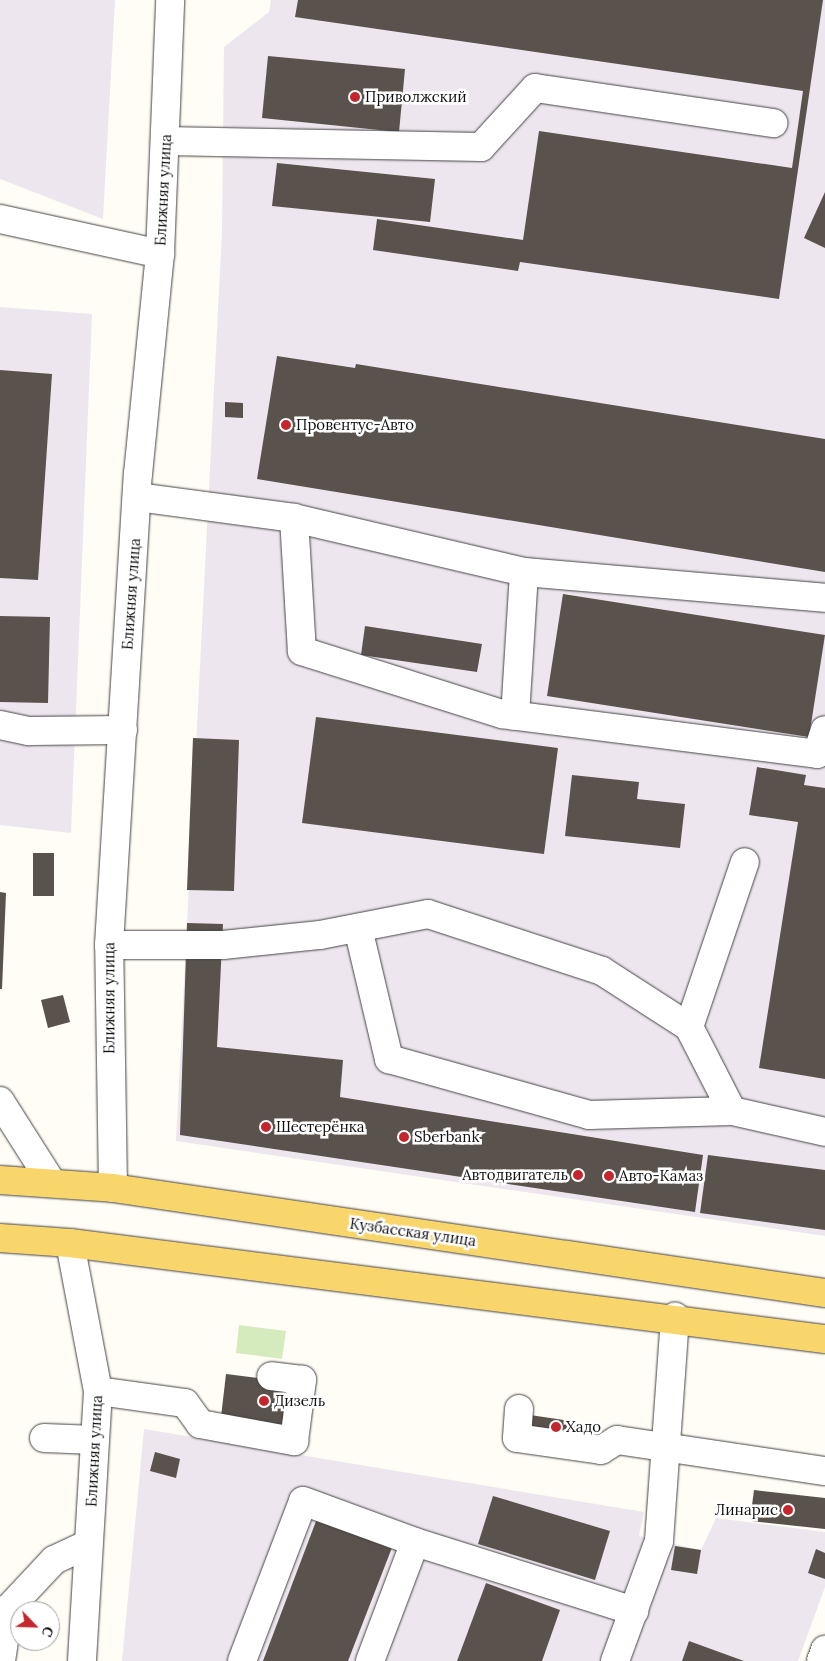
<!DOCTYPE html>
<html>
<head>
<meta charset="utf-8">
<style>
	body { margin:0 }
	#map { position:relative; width:825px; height:1661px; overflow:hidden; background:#fffdf5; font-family:Lora,serif }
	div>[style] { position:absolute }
	.industrial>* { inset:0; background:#eee6ef }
	.green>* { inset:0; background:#d5ebbd }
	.building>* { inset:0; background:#5a524d }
	.roads { filter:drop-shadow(0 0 1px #444) drop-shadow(0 0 1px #444) }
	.minor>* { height:28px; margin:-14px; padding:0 14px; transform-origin:14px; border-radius:14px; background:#fff }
	.major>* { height:28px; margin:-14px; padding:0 14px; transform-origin:14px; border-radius:14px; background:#f9d66b }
	.dots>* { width:14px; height:14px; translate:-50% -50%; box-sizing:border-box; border:2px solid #fff; border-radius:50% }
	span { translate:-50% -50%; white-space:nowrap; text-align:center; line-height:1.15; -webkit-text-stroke:5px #fff; paint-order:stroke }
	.poi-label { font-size:15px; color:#111 }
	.left { translate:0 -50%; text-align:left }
	.right { translate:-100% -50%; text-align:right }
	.street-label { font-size:15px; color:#111 }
	.north { position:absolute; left:10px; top:1601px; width:50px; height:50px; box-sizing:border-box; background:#fff; border:1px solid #a0a0a0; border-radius:50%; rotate:114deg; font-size:14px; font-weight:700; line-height:20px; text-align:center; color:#111 }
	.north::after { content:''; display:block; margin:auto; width:18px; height:22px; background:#c4262e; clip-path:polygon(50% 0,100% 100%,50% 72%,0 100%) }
</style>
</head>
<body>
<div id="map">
	<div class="industrial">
		<div style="clip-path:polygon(0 0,115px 0,103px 219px,0 179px)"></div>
		<div style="clip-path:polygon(271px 0,825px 0,825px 1236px,176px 1141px,222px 231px,224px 47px,269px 12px)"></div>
		<div style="clip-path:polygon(0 307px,92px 314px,71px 833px,0 825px)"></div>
		<div style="clip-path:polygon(144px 1429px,644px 1512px,639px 1536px,701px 1550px,716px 1518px,825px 1532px,825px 1587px,798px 1661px,122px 1661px)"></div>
	</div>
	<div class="green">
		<div style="clip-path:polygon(239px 1325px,286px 1331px,282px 1359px,236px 1353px)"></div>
	</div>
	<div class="building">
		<div style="clip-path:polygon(298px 0,823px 0,779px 299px,520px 262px,518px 271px,373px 250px,377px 219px,523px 240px,539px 131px,792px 168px,803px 91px,295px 17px)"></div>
		<div style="clip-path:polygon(268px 56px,405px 69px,399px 132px,262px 118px)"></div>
		<div style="clip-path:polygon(277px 163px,435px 179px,430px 222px,272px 206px)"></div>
		<div style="clip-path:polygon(825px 192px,825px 248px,804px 238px)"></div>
		<div style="clip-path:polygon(277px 356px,355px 368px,356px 364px,825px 439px,825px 572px,257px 479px)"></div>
		<div style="clip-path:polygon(0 370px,52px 374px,38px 580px,0 578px)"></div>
		<div style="clip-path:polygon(225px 402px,243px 403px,243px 418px,225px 417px)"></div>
		<div style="clip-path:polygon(563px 594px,825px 635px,809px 737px,547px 696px)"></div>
		<div style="clip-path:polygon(0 616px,50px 617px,48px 703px,0 702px)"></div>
		<div style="clip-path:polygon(365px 626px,482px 644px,477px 672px,361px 655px)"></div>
		<div style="clip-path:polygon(316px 717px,558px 748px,544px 854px,302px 823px)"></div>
		<div style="clip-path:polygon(193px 738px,239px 740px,234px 891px,187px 890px)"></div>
		<div style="clip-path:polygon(757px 767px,806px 775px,804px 785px,825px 788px,825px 1079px,759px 1068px,798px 822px,749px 815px)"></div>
		<div style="clip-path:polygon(572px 775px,639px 782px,637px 799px,685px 804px,680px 848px,565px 836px)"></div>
		<div style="clip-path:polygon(33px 853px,54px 853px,54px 896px,33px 896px)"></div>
		<div style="clip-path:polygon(0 892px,6px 893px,2px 989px,0 989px)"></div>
		<div style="clip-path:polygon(187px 923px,223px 924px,217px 1047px,343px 1060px,340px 1097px,703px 1155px,695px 1212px,180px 1135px)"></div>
		<div style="clip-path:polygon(63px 995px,70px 1022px,48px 1028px,41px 1000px)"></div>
		<div style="clip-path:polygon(708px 1155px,825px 1170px,825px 1230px,700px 1213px)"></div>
		<div style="clip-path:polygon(226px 1374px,288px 1382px,282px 1425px,221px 1417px)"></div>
		<div style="clip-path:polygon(530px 1415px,584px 1423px,582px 1440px,527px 1432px)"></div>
		<div style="clip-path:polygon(155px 1452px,180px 1459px,176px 1478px,150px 1471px)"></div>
		<div style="clip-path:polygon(754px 1490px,825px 1498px,825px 1529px,750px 1521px)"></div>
		<div style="clip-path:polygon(493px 1496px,610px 1531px,595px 1580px,478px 1544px)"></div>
		<div style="clip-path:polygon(318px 1516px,393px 1545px,348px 1661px,263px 1661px)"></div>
		<div style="clip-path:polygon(675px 1546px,701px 1550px,697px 1574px,671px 1570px)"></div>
		<div style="clip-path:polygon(816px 1549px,825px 1553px,825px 1579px,808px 1573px)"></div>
		<div style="clip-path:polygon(486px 1583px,560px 1610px,542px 1661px,457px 1661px)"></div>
		<div style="clip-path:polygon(689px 1641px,744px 1661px,682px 1661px)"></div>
	</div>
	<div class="roads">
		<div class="minor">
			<div style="left:165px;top:141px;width:316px;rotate:1.1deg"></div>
			<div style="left:481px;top:147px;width:80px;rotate:-47.5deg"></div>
			<div style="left:535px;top:88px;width:241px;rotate:8.4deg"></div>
			<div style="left:0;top:219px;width:164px;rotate:12.3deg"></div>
			<div style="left:137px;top:497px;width:158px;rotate:7.6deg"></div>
			<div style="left:294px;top:518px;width:236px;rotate:13.2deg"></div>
			<div style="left:524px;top:572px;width:302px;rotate:4.9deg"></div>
			<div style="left:294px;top:518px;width:133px;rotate:86.6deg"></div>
			<div style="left:302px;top:651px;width:210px;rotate:17.5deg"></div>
			<div style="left:502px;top:714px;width:318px;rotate:7.2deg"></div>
			<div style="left:817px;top:754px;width:25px;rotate:-72deg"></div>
			<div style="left:515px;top:716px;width:144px;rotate:-86.4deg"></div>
			<div style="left:0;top:725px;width:30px;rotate:12deg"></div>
			<div style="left:29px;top:731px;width:94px;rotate:-0.6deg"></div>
			<div style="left:358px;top:928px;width:135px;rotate:76.7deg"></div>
			<div style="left:389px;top:1059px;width:208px;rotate:15.6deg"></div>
			<div style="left:589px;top:1115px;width:143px;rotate:-1.6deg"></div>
			<div style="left:109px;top:945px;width:114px"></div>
			<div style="left:223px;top:945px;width:98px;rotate:-5.9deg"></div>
			<div style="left:320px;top:935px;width:110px;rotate:-11deg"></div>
			<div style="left:428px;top:914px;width:183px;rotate:18.1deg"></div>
			<div style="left:602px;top:971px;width:103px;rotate:32.8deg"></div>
			<div style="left:689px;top:1027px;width:94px;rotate:62.9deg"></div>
			<div style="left:732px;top:1111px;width:95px;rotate:12.7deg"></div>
			<div style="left:689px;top:1027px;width:174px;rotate:-71.3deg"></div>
			<div style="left:0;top:1101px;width:97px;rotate:57.6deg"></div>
			<div style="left:113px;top:1188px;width:243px;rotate:-90.9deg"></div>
			<div style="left:109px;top:945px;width:472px;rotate:-86.5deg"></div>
			<div style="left:138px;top:474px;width:221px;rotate:-84.3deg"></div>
			<div style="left:160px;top:254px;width:254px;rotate:-87.7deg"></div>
			<div style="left:70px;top:1243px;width:151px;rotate:79.3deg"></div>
			<div style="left:98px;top:1391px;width:270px;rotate:93.4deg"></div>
			<div style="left:98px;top:1391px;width:88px;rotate:7.9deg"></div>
			<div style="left:185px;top:1403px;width:26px;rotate:54deg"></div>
			<div style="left:200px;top:1424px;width:96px;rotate:10.3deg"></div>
			<div style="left:294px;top:1441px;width:62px;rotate:-82.5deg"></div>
			<div style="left:302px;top:1380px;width:31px;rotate:-173deg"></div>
			<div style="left:519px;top:1409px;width:29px;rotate:94deg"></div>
			<div style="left:517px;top:1438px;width:85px;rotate:8.1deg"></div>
			<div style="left:601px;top:1450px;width:19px;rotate:-32deg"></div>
			<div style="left:617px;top:1440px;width:210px;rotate:8.5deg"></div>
			<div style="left:44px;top:1438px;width:51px;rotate:2.2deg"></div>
			<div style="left:1px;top:1661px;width:54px;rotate:-81.4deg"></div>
			<div style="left:9px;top:1608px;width:66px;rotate:-46.8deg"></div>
			<div style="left:54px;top:1560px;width:38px;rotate:-25deg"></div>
			<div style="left:242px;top:1661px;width:171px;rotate:-69.1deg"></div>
			<div style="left:303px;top:1501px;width:119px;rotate:20.1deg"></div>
			<div style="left:370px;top:1661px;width:127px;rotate:-69.3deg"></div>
			<div style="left:415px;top:1542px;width:230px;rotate:17.5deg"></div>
			<div style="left:615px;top:1661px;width:128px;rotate:-69.9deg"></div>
			<div style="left:659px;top:1541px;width:225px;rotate:-85.9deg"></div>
			<div style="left:821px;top:1661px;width:12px;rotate:-70deg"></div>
		</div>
		<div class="major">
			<div style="left:0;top:1180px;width:113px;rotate:4deg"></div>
			<div style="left:113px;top:1188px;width:720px;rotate:8.39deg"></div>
			<div style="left:0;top:1238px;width:70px;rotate:4.1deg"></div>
			<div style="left:70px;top:1243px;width:761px;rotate:7.25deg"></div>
		</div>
	</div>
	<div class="dots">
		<div style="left:355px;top:97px;background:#c4262e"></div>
		<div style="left:286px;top:425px;background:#c4262e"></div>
		<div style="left:266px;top:1127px;background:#c4262e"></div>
		<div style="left:404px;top:1137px;background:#c4262e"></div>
		<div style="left:578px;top:1175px;background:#c4262e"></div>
		<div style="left:609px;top:1176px;background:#c4262e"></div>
		<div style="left:264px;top:1401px;background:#c4262e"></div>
		<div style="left:556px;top:1427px;background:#c4262e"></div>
		<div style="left:788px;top:1510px;background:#c4262e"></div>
	</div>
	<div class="poi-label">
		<span class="left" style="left:365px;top:97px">Приволжский</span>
		<span class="left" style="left:296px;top:425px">Провентус-Авто</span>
		<span class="left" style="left:276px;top:1127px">Шестерёнка</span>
		<span class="left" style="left:414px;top:1137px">Sberbank</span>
		<span class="right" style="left:568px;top:1175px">Автодвигатель</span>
		<span class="left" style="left:619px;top:1176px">Авто-Камаз</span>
		<span class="left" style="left:274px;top:1401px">Дизель</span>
		<span class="left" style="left:566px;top:1427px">Хадо</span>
		<span class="right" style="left:778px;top:1510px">Линарис</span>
	</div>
	<div class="street-label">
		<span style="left:163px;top:190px;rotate:-87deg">Ближняя улица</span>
		<span style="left:131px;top:594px;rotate:-86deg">Ближняя улица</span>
		<span style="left:109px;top:998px;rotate:-90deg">Ближняя улица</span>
		<span style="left:413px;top:1232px;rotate:8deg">Кузбасская улица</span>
		<span style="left:94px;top:1451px;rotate:-87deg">Ближняя улица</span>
	</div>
	<div class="north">С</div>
</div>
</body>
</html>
